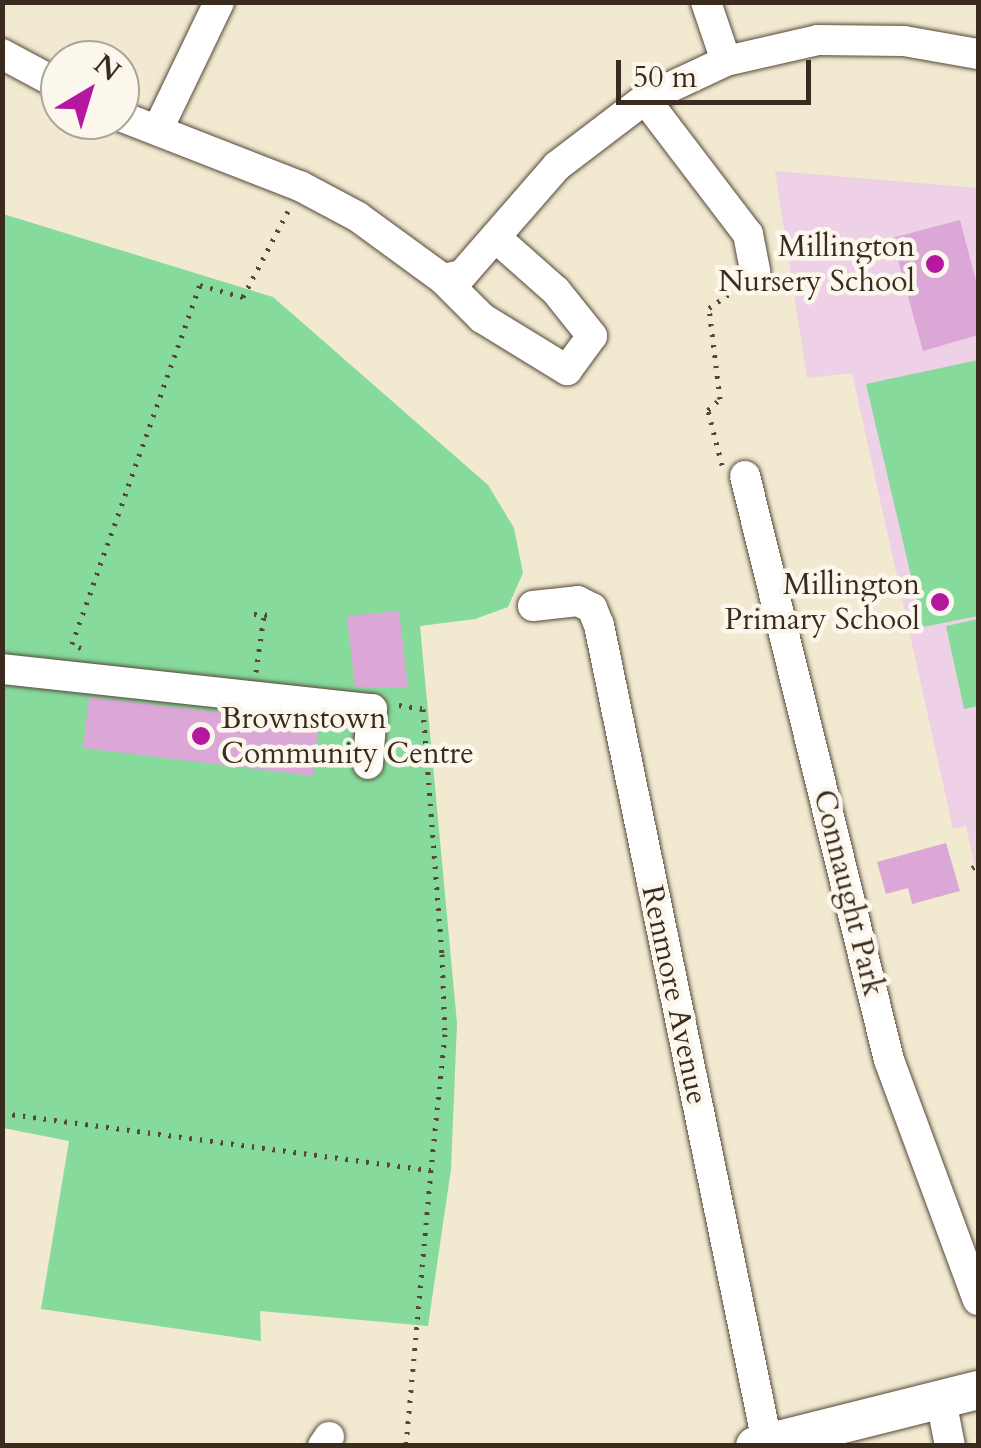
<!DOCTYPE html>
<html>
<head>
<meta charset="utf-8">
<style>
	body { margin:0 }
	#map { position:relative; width:981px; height:1448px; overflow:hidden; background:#f1e9d0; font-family:Cardo,serif }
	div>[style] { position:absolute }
	.built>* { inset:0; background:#eed0e7 }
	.green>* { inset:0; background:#86da9c }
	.building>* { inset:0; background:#dba7d6 }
	.path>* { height:5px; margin-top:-2.5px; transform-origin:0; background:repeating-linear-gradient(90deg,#564739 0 2.5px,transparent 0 10.5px) }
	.roads { filter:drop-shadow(0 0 2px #564739) drop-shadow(0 0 2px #564739) }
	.minor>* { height:30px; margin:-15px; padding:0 15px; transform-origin:15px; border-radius:15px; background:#fff }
	.major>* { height:38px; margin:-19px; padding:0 19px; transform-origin:19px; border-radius:19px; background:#fff }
	.dots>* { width:28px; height:28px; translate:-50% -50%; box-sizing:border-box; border:5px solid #fbf7ec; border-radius:50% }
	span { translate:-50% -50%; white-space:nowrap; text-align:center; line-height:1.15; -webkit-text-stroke:9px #fbf7ec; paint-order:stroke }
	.poi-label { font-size:30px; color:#3b2a1e }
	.right { translate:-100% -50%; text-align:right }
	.left { translate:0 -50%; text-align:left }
	.street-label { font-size:30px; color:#3b2a1e }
	.frame { position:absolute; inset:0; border:5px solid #3b2a1e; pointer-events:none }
	.north { position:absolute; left:40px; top:40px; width:100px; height:100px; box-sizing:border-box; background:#fbf7ec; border:2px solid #aea59a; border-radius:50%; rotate:38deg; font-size:28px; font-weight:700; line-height:40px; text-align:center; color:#3b2a1e }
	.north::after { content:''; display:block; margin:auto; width:35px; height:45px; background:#b5179e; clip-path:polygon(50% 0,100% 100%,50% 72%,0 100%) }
	.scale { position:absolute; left:616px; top:60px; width:195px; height:45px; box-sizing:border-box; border:5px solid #3b2a1e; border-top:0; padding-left:12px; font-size:30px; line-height:35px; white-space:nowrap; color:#3b2a1e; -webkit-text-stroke:8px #fbf7ec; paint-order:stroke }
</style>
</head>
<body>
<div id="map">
	<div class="built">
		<div style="clip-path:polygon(775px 171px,978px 188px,978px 881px,966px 826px,953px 829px,852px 373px,807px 378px)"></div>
	</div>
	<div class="green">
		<div style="clip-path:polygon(3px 214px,273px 297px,488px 485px,514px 528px,523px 573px,508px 607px,475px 619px,420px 626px,457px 1023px,451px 1169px,428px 1326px,260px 1311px,261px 1341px,41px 1309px,69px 1141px,3px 1128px)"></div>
		<div style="clip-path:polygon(978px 360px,978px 616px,923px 627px,866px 384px)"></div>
		<div style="clip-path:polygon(978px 619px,978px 706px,964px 709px,946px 626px)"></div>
	</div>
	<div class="building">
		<div style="clip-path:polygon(960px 220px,978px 289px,978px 335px,923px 351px,892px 238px)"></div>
		<div style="clip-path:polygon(399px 611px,408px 688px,355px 688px,347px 616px)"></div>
		<div style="clip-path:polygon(89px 697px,319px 724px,313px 776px,83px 748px)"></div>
		<div style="clip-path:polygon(946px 843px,960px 891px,912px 904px,908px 888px,886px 894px,877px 862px)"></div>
	</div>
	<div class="path">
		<div style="left:722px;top:465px;width:57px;rotate:-104.3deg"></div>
		<div style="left:708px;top:410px;width:16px;rotate:-43deg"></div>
		<div style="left:720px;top:399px;width:92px;rotate:-96.9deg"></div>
		<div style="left:709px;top:308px;width:35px;rotate:-35deg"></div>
		<div style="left:254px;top:614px;width:18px;rotate:3deg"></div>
		<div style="left:81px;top:648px;width:10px;rotate:-156deg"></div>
		<div style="left:72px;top:644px;width:381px;rotate:-70.4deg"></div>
		<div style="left:200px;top:285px;width:45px;rotate:15.6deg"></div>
		<div style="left:243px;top:297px;width:97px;rotate:-62.4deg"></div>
		<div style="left:256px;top:672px;width:58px;rotate:-82deg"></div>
		<div style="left:399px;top:705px;width:24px;rotate:9deg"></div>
		<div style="left:423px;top:709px;width:246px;rotate:85.6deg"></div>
		<div style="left:442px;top:954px;width:80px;rotate:87.9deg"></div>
		<div style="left:445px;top:1034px;width:137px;rotate:95.9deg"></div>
		<div style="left:972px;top:868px;width:7px;rotate:-27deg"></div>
		<div style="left:2px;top:1113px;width:433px;rotate:7.6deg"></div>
		<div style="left:431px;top:1170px;width:277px;rotate:95.2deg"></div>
	</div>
	<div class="roads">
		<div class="minor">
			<div style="left:706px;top:2px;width:62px;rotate:71.3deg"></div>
			<div style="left:2px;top:54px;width:66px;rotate:28.1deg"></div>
			<div style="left:645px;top:99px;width:170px;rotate:52.7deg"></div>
			<div style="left:748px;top:234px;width:38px;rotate:79deg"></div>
			<div style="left:120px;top:116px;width:193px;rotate:21.3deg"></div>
			<div style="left:300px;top:186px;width:66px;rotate:28.1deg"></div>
			<div style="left:358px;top:217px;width:105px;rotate:36.1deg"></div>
			<div style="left:443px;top:279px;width:19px;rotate:-12deg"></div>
			<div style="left:462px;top:275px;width:145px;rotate:-48.9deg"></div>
			<div style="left:557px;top:166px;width:111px;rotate:-37.3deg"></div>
			<div style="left:645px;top:99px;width:89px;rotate:-25.1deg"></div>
			<div style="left:726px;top:61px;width:94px;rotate:-12.9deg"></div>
			<div style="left:818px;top:40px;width:86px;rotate:0.7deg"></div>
			<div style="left:904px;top:41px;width:75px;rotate:10deg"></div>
			<div style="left:158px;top:129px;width:141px;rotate:-64.3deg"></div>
			<div style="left:443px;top:279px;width:55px;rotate:45deg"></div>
			<div style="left:482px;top:318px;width:100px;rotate:31.5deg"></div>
			<div style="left:567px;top:370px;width:42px;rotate:-53.7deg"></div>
			<div style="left:592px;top:336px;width:58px;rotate:-128.7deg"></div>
			<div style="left:556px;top:291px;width:81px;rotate:-138.5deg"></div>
			<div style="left:745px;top:476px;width:601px;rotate:76.15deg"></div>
			<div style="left:889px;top:1060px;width:256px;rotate:69.7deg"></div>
			<div style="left:533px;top:606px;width:45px;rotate:-6.3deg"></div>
			<div style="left:578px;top:601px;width:16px;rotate:27deg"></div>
			<div style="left:592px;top:608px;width:18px;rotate:68deg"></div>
			<div style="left:599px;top:625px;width:834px;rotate:78.38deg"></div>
			<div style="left:2px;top:669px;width:372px;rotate:6.2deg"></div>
			<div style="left:372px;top:709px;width:55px;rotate:94.2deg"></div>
			<div style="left:941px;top:1400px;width:47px;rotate:78.9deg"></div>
			<div style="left:323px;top:1446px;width:11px;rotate:-56deg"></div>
		</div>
		<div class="major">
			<div style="left:755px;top:1446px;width:230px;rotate:-14.1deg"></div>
		</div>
	</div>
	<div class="dots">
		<div style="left:935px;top:264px;background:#b5179e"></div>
		<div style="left:940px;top:602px;background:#b5179e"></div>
		<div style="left:201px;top:736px;background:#b5179e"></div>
	</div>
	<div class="poi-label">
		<span class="right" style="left:915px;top:264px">Millington<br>Nursery School</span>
		<span class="right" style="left:920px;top:602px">Millington<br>Primary School</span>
		<span class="left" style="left:221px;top:736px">Brownstown<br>Community Centre</span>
	</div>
	<div class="street-label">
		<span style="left:848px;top:893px;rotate:76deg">Connaught Park</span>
		<span style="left:674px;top:995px;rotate:78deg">Renmore Avenue</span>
	</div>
	<div class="frame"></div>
	<div class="north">N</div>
	<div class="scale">50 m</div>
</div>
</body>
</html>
